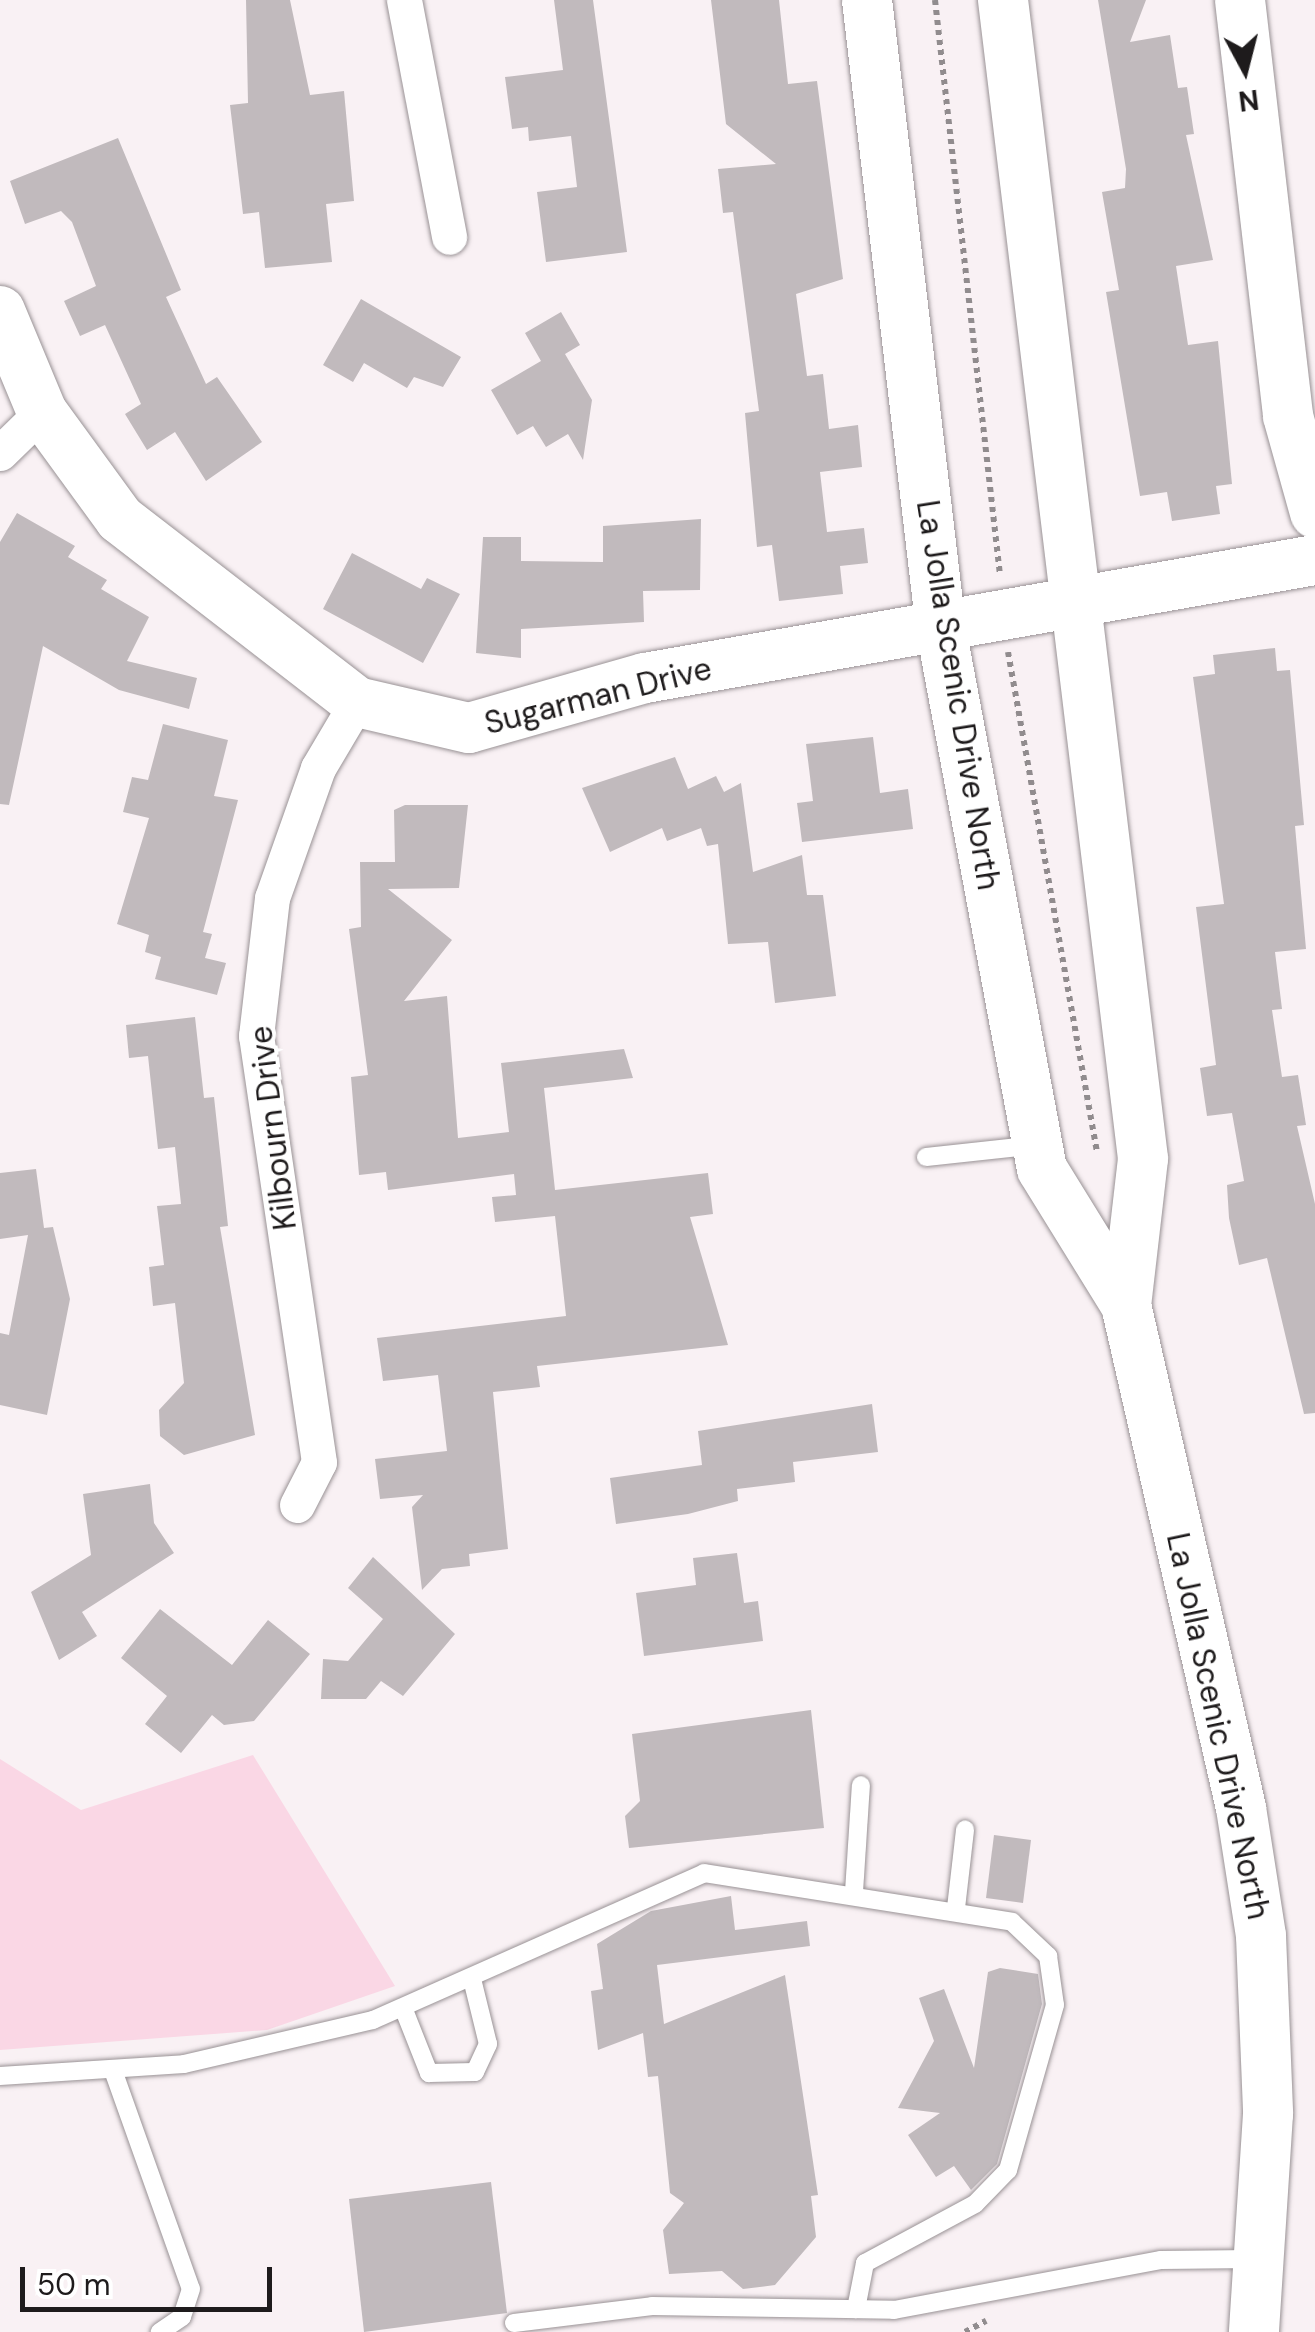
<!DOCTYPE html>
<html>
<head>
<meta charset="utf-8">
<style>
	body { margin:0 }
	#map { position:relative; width:1315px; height:2332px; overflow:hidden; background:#f9f1f4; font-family:"DM Sans",sans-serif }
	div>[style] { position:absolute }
	.green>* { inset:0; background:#fad7e5 }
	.building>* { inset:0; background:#c1babd }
	.path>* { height:6px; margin-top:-3px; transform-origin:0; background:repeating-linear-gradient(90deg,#918c8e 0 5px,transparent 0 10px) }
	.roads { filter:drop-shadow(0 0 2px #999295) drop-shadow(0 0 2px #999295) }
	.lane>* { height:18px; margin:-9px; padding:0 9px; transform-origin:9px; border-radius:9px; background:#fff }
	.street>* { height:35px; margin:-17.5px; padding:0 17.5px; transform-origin:17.5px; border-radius:17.5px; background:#fff }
	.secondary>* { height:50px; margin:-25px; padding:0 25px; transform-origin:25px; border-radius:25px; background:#fff }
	span { translate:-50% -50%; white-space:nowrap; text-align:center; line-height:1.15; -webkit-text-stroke:8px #fff; paint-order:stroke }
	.street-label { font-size:32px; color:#1e1b1c }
	.north { position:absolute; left:1195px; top:20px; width:100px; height:100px; -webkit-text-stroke:8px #fff; paint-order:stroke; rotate:173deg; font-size:28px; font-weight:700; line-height:40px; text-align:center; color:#1e1b1c }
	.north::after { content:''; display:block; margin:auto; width:35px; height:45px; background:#1e1b1c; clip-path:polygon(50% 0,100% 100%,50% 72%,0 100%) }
	.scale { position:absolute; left:20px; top:2267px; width:252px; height:45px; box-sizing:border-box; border:5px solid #1e1b1c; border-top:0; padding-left:12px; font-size:30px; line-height:35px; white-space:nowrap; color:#1e1b1c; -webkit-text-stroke:8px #fff; paint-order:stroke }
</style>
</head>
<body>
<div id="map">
	<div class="green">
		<div style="clip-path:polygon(253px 1755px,395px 1986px,267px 2030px,0 2050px,0 1759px,81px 1810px)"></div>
	</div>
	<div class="building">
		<div style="clip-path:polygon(246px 0,290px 0,310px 95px,344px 91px,354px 201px,326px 204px,332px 262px,265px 268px,259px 212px,243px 214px,230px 105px,248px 103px)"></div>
		<div style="clip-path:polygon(554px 0,593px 0,627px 252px,546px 262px,537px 192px,577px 187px,571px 136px,529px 141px,528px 127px,512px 129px,505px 77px,563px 70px)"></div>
		<div style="clip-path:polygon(711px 0,779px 0,788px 84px,817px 81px,843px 279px,796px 294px,807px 376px,823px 374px,829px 429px,858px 425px,862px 467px,820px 472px,827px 532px,864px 528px,868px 563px,840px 566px,843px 594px,779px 601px,772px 545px,757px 547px,745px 413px,759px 411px,733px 212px,723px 213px,718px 169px,776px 164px,726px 124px)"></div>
		<div style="clip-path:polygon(1098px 0,1146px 0,1130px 42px,1170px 35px,1178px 88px,1187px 87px,1194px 134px,1186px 135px,1213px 260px,1176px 266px,1188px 345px,1218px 341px,1232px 484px,1216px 486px,1220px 514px,1172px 521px,1167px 492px,1140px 496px,1106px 292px,1119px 290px,1102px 192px,1125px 188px,1126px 169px)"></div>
		<div style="clip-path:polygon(118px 138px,181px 290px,166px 297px,206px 384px,217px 377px,262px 442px,206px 481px,175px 432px,147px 450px,125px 414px,141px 404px,105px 325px,80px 336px,64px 301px,96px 286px,72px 222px,61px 211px,25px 224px,10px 181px)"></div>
		<div style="clip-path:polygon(361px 299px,461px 357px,443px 387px,414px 377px,407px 388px,364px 363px,353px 382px,323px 365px)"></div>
		<div style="clip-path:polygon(561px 312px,580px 345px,565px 354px,592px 400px,583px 460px,568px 434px,546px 447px,533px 426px,517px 435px,491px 390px,541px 361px,525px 333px)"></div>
		<div style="clip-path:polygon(17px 513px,75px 546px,68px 557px,107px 580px,101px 589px,149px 617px,127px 661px,197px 678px,189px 709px,119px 690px,43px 646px,9px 805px,0 804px,0 542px)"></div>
		<div style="clip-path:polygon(701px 519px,700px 590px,643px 591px,644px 622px,521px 629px,521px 658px,476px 653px,483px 537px,521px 537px,521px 561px,603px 562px,603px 526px)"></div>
		<div style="clip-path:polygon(352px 553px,421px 589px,427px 578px,460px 594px,423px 663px,323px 609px)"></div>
		<div style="clip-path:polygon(1275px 648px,1277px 671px,1290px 670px,1304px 825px,1295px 826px,1306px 949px,1275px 952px,1282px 1009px,1272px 1010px,1282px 1077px,1298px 1075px,1306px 1125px,1297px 1126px,1315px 1204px,1315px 1413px,1304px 1414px,1267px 1258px,1239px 1265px,1229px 1218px,1227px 1185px,1244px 1181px,1232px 1113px,1207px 1116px,1200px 1068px,1216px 1065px,1196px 907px,1224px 904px,1193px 677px,1215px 674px,1213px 655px)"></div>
		<div style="clip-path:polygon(163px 724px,228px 740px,214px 796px,238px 800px,203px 932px,212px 934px,205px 958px,226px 963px,217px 995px,155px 979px,161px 957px,145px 952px,149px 935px,117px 924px,149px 818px,123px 812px,132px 777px,148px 780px)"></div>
		<div style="clip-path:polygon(873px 737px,880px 793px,908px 789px,913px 829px,802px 842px,797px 803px,813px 801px,806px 744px)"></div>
		<div style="clip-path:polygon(675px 757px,688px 789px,716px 776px,724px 792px,741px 783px,753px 872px,802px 855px,807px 895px,823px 895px,836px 996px,775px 1003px,768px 942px,728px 944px,718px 844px,707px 846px,701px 828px,667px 841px,662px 828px,610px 852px,582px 788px)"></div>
		<div style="clip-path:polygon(405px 805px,468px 805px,459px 888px,388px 889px,452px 940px,404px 1001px,447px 996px,458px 1138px,509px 1132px,501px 1063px,624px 1049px,633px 1078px,544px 1088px,555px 1190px,708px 1173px,713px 1214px,690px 1217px,728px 1345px,537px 1366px,540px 1387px,493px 1392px,508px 1549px,469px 1554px,470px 1566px,442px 1569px,422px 1590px,412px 1507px,423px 1495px,380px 1499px,375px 1459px,447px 1451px,438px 1375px,383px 1381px,377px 1338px,566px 1316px,555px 1216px,495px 1222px,492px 1197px,516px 1195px,514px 1174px,388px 1190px,386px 1172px,359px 1175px,351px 1077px,368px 1075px,349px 929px,361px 927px,360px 862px,395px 862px,394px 810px)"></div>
		<div style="clip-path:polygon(195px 1017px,204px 1098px,214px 1097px,228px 1226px,220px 1227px,255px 1435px,184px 1455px,160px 1436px,159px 1410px,184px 1383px,175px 1303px,153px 1306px,149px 1267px,164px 1265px,157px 1206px,181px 1204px,175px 1147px,158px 1149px,148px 1056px,129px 1058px,126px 1025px)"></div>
		<div style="clip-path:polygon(36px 1169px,44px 1228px,53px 1227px,70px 1299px,47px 1415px,0 1405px,0 1333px,9px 1335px,28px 1235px,0 1239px,0 1173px)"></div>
		<div style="clip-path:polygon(872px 1404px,878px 1452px,793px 1462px,795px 1482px,737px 1489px,738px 1501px,688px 1514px,616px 1524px,610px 1478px,702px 1465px,698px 1431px)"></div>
		<div style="clip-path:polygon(150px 1484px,154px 1523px,174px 1553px,82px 1612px,97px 1636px,59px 1660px,31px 1592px,91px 1555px,83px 1494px)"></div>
		<div style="clip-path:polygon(737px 1553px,744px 1603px,758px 1601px,763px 1641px,644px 1656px,636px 1593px,696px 1585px,693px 1558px)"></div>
		<div style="clip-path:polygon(373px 1557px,455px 1634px,403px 1696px,381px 1681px,366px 1699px,321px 1699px,323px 1659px,348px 1661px,383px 1619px,348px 1588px)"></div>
		<div style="clip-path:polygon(160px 1609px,232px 1665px,268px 1620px,310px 1654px,254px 1721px,224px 1725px,212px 1715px,181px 1753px,145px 1724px,167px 1696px,121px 1658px)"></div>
		<div style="clip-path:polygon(811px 1710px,824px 1828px,629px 1848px,625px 1816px,640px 1801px,632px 1734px)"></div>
		<div style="clip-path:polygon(994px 1835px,1031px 1840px,1023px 1903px,986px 1898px)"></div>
		<div style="clip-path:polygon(731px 1896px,735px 1930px,807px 1921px,810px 1946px,657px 1965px,664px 2024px,785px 1975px,818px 2195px,811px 2196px,816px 2237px,775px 2285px,743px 2289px,722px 2271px,669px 2274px,663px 2230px,684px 2203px,670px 2193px,658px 2076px,648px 2077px,643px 2033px,598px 2050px,591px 1991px,603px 1989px,597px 1944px,651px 1911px)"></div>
		<div style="clip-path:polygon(1000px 1968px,1038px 1974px,1042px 2004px,997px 2164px,971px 2190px,954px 2166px,936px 2177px,908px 2135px,940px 2113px,898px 2108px,934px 2041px,919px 1998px,944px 1989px,974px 2068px,988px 1972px)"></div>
		<div style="clip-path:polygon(491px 2182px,507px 2313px,364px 2332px,349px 2199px)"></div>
	</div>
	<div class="path">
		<div style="left:935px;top:0;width:579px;rotate:83.55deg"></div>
		<div style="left:1008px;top:652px;width:508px;rotate:79.91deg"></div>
		<div style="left:965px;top:2332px;width:24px;rotate:-28deg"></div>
	</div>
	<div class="roads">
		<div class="lane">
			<div style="left:926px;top:1157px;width:112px;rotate:-6.2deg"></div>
			<div style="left:854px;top:1892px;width:107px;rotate:-86.3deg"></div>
			<div style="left:956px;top:1908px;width:79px;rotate:-83.4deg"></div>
			<div style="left:404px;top:2010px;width:68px;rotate:68.4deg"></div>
			<div style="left:429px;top:2073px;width:46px;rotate:-1.2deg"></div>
			<div style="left:475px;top:2072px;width:31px;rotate:-65deg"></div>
			<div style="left:488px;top:2044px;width:63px;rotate:-103.8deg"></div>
			<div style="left:114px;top:2073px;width:229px;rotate:70.4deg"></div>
			<div style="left:191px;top:2289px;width:29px;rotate:108deg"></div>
			<div style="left:182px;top:2317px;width:27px;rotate:146deg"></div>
			<div style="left:0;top:2076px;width:184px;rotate:-3.7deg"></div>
			<div style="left:184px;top:2064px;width:194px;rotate:-13.1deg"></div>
			<div style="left:373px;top:2020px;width:362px;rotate:-23.9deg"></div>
			<div style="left:704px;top:1873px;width:312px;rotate:9deg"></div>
			<div style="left:1012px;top:1922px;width:50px;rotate:43.4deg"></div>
			<div style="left:1048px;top:1956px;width:49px;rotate:81.9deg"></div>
			<div style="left:1055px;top:2005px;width:172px;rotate:105.9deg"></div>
			<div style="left:1008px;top:2170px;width:47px;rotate:134.1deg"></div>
			<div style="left:975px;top:2204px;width:125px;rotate:151.8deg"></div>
			<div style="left:865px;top:2263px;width:47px;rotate:101.1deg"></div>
			<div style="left:514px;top:2323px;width:139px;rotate:-7deg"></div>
			<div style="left:652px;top:2306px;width:242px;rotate:0.9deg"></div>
			<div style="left:894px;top:2310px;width:272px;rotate:-10.6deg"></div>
			<div style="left:1161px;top:2260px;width:92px;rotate:-0.6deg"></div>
		</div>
		<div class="street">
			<div style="left:404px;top:0;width:241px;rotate:79.2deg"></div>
			<div style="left:0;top:453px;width:59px;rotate:-44.3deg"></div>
			<div style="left:297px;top:1505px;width:48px;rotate:-62.9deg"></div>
			<div style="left:319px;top:1462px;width:431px;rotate:-98.4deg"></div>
			<div style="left:256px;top:1036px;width:139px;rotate:-83.4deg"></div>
			<div style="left:272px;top:898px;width:138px;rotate:-70.5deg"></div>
			<div style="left:318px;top:768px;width:77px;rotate:-59.4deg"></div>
		</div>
		<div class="secondary">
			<div style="left:867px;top:0;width:633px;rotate:83.29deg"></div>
			<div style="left:941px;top:629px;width:549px;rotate:79.41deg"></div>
			<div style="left:1042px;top:1169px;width:160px;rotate:58.3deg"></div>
			<div style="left:1126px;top:1305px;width:516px;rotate:77.12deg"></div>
			<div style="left:1241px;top:1808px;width:130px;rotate:81.1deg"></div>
			<div style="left:1261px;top:1936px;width:178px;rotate:87.7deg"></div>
			<div style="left:1268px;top:2114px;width:218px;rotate:93.7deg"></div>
			<div style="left:1003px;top:0;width:1167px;rotate:83.11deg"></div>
			<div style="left:1143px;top:1159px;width:147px;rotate:96.6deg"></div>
			<div style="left:1240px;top:0;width:419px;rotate:83.4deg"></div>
			<div style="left:1288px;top:416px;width:101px;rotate:74.4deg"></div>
			<div style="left:0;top:311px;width:109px;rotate:67.4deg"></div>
			<div style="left:42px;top:412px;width:132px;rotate:53.9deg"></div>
			<div style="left:120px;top:519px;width:299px;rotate:37.7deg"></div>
			<div style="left:357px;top:702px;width:115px;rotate:13.1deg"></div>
			<div style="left:469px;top:728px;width:183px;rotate:-15.9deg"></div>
			<div style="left:645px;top:678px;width:680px;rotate:-9.99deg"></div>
		</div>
	</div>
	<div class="street-label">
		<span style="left:958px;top:695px;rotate:81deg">La Jolla Scenic Drive North</span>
		<span style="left:598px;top:696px;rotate:-14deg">Sugarman Drive</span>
		<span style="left:273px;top:1128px;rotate:-97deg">Kilbourn Drive</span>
		<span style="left:1218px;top:1726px;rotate:78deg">La Jolla Scenic Drive North</span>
	</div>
	<div class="north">N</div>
	<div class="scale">50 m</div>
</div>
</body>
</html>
